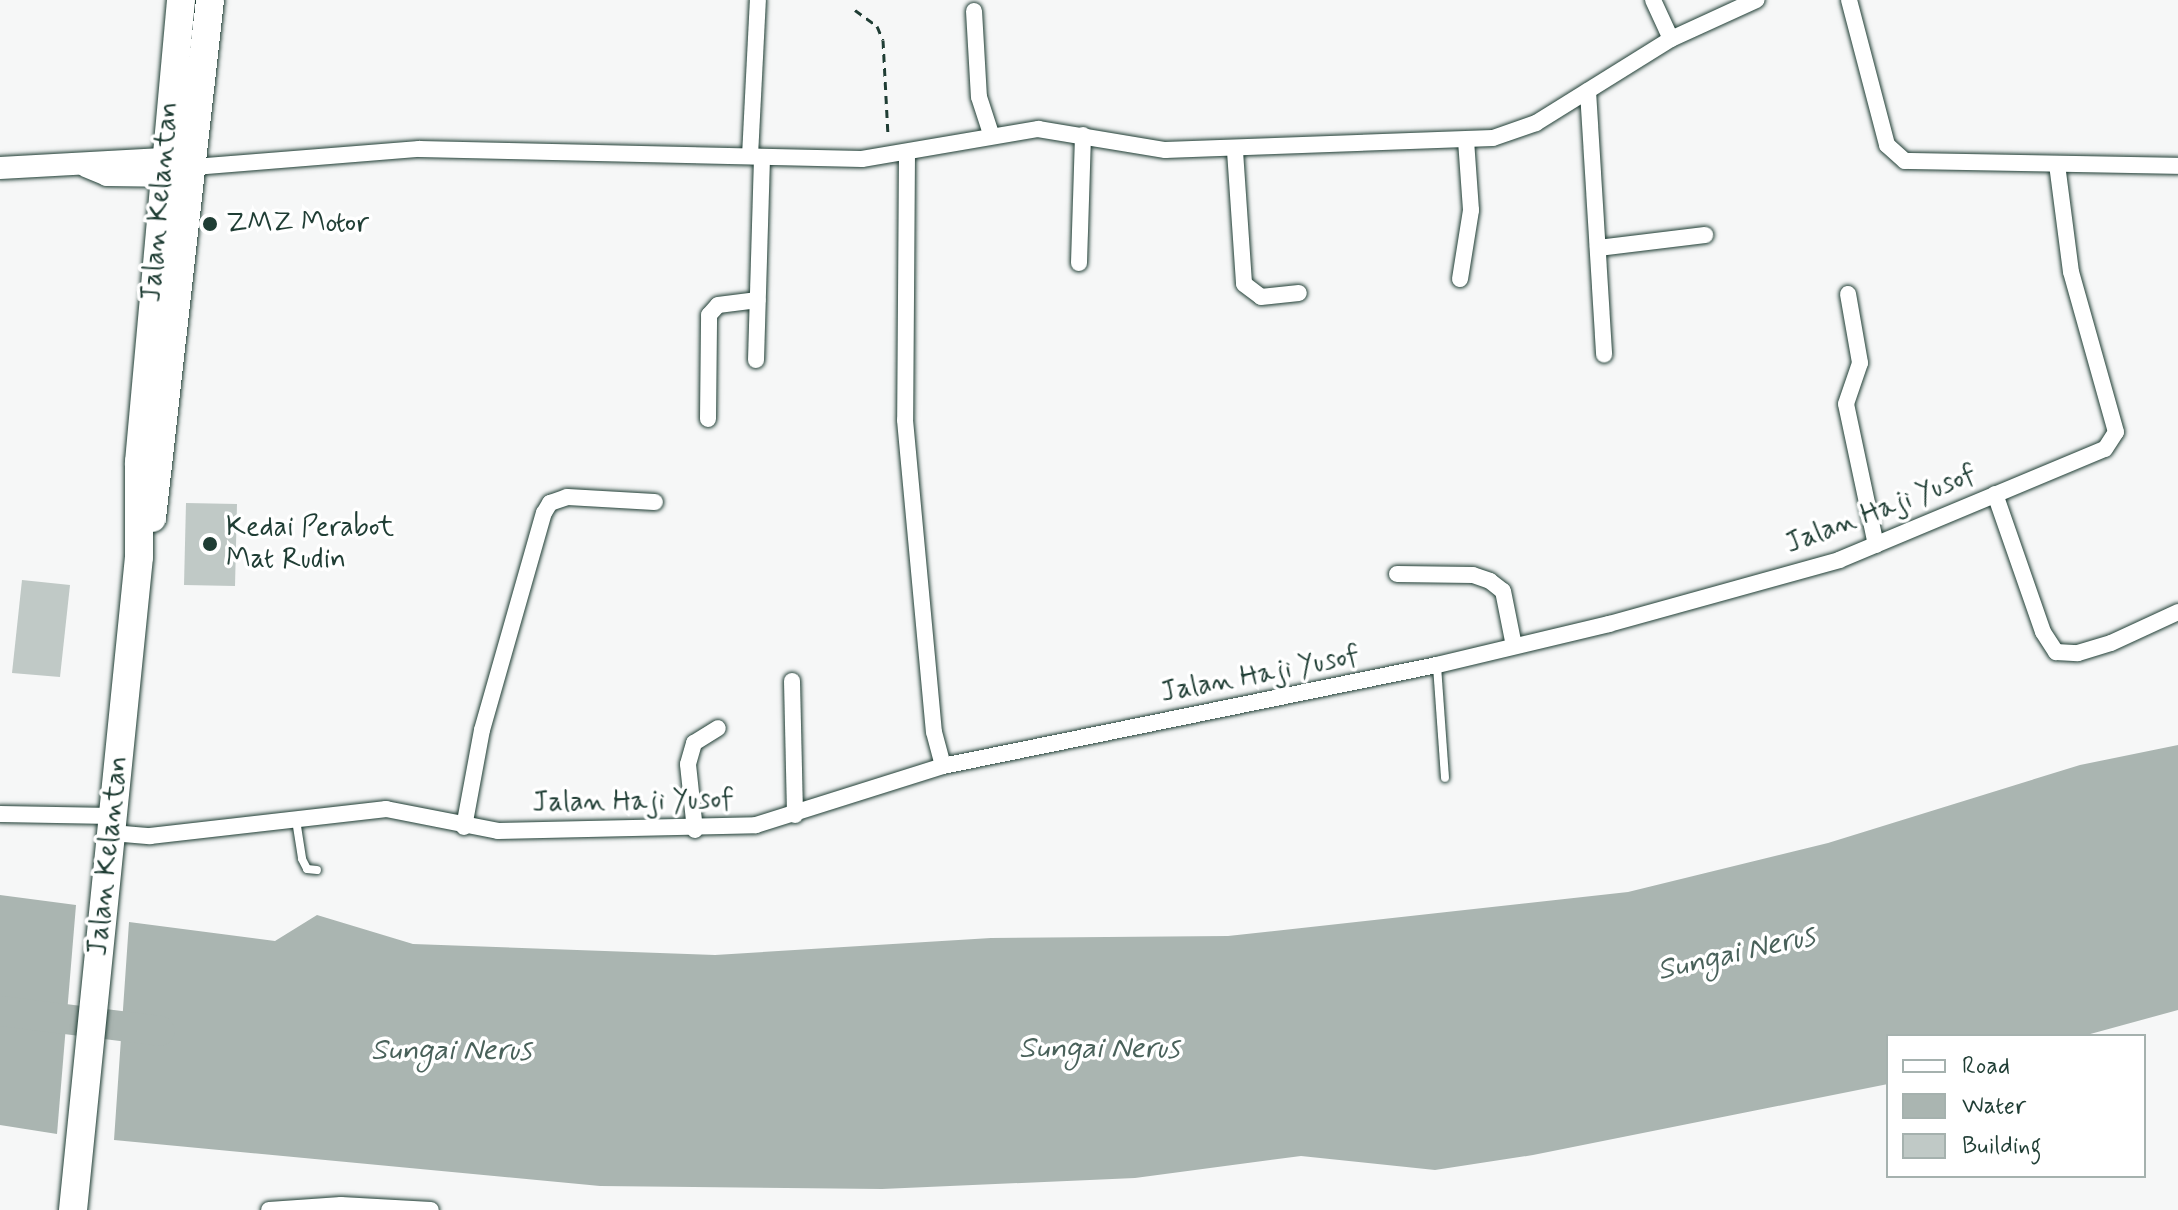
<!DOCTYPE html>
<html>
<head>
<meta charset="utf-8">
<style>
	body { margin:0 }
	#map { position:relative; width:2178px; height:1210px; overflow:hidden; background:#f6f7f7; font-family:Mynerve,sans-serif }
	div>[style] { position:absolute }
	.water>* { inset:0; background:#aab5b1 }
	.river>* { height:30px; margin:-15px; padding:0 15px; transform-origin:15px; border-radius:15px; background:#aab5b1 }
	.building>* { inset:0; background:#c0c9c6 }
	.path>* { height:3px; margin-top:-1.5px; transform-origin:0; background:repeating-linear-gradient(90deg,#1f3d34 0 8px,transparent 0 14px) }
	.roads { filter:drop-shadow(0 0 2px #1f3d34) drop-shadow(0 0 2px #1f3d34) }
	.service>* { height:8px; margin:-4px; padding:0 4px; transform-origin:4px; border-radius:4px; background:#fff }
	.minor>* { height:16px; margin:-8px; padding:0 8px; transform-origin:8px; border-radius:8px; background:#fff }
	.tertiary>* { height:22px; margin:-11px; padding:0 11px; transform-origin:11px; border-radius:11px; background:#fff }
	.trunk>* { height:28px; margin:-14px; padding:0 14px; transform-origin:14px; border-radius:14px; background:#fff }
	.dots>* { width:22px; height:22px; translate:-50% -50%; box-sizing:border-box; border:4px solid #fff; border-radius:50% }
	span { translate:-50% -50%; white-space:nowrap; text-align:center; line-height:1.15; -webkit-text-stroke:7px #fff; paint-order:stroke }
	.street-label { font-size:28px; color:#1f3d34 }
	.poi-label { font-size:28px; color:#1f3d34 }
	.left { translate:0 -50%; text-align:left }
	.water-label { font-size:30px; color:#49615a; font-style:italic }
	.legend { position:absolute; left:1886px; top:1034px; width:260px; height:144px; box-sizing:border-box; background:#fff; border:2px solid #a5b1ae; margin:0; padding:10px 14px; list-style:none; font-size:24px; color:#1f3d34 }
	.legend li { display:flex; align-items:center; gap:16px; height:40px }
	.legend b { width:40px; border:2px solid #a5b1ae }
</style>
</head>
<body>
<div id="map">
	<div class="water">
		<div style="clip-path:polygon(2178px 745px,2178px 1010px,2083px 1036px,1888px 1036px,1888px 1084px,1533px 1155px,1435px 1170px,1301px 1156px,1135px 1178px,882px 1189px,600px 1186px,114px 1140px,129px 922px,275px 941px,317px 915px,413px 944px,715px 955px,991px 938px,1228px 936px,1628px 892px,1828px 843px,2080px 765px)"></div>
		<div style="clip-path:polygon(0 895px,76px 905px,57px 1134px,0 1125px)"></div>
	</div>
	<div class="river">
		<div style="left:0;top:1011px;width:161px;rotate:7.1deg"></div>
	</div>
	<div class="building">
		<div style="clip-path:polygon(186px 503px,237px 504px,235px 586px,184px 585px)"></div>
		<div style="clip-path:polygon(22px 580px,70px 585px,60px 677px,12px 673px)"></div>
	</div>
	<div class="path">
		<div style="left:855px;top:10px;width:27px;rotate:36deg"></div>
		<div style="left:877px;top:26px;width:15px;rotate:67deg"></div>
		<div style="left:883px;top:40px;width:97px;rotate:87deg"></div>
	</div>
	<div class="roads">
		<div class="service">
			<div style="left:1437px;top:666px;width:112px;rotate:85.9deg"></div>
			<div style="left:296px;top:820px;width:39px;rotate:81deg"></div>
			<div style="left:302px;top:859px;width:11px;rotate:63deg"></div>
			<div style="left:307px;top:869px;width:10px;rotate:6deg"></div>
		</div>
		<div class="minor">
			<div style="left:1653px;top:0;width:43px;rotate:65.2deg"></div>
			<div style="left:1671px;top:39px;width:94px;rotate:-24.6deg"></div>
			<div style="left:1849px;top:0;width:150px;rotate:75.3deg"></div>
			<div style="left:1887px;top:145px;width:24px;rotate:42deg"></div>
			<div style="left:1905px;top:161px;width:273px;rotate:1deg"></div>
			<div style="left:974px;top:11px;width:86px;rotate:86.7deg"></div>
			<div style="left:979px;top:97px;width:40px;rotate:72deg"></div>
			<div style="left:1588px;top:91px;width:264px;rotate:86.5deg"></div>
			<div style="left:1235px;top:151px;width:133px;rotate:86.1deg"></div>
			<div style="left:1244px;top:284px;width:21px;rotate:37deg"></div>
			<div style="left:1261px;top:297px;width:38px;rotate:-6deg"></div>
			<div style="left:907px;top:154px;width:266px;rotate:90.4deg"></div>
			<div style="left:905px;top:420px;width:313px;rotate:84.7deg"></div>
			<div style="left:934px;top:732px;width:35px;rotate:75deg"></div>
			<div style="left:750px;top:156px;width:156px;rotate:-87.1deg"></div>
			<div style="left:194px;top:167px;width:226px;rotate:-4.6deg"></div>
			<div style="left:419px;top:149px;width:443px;rotate:1.3deg"></div>
			<div style="left:862px;top:159px;width:179px;rotate:-9.7deg"></div>
			<div style="left:1038px;top:129px;width:129px;rotate:9.4deg"></div>
			<div style="left:1165px;top:150px;width:328px;rotate:-2.1deg"></div>
			<div style="left:1493px;top:138px;width:46px;rotate:-19.2deg"></div>
			<div style="left:1536px;top:123px;width:159px;rotate:-31.9deg"></div>
			<div style="left:1598px;top:248px;width:108px;rotate:-6.9deg"></div>
			<div style="left:1079px;top:263px;width:128px;rotate:-88.2deg"></div>
			<div style="left:1460px;top:279px;width:70px;rotate:-80.9deg"></div>
			<div style="left:1471px;top:210px;width:70px;rotate:-94.1deg"></div>
			<div style="left:1848px;top:294px;width:70px;rotate:80.1deg"></div>
			<div style="left:1860px;top:363px;width:43px;rotate:108.9deg"></div>
			<div style="left:1846px;top:404px;width:144px;rotate:78deg"></div>
			<div style="left:756px;top:360px;width:203px;rotate:-88.3deg"></div>
			<div style="left:708px;top:419px;width:104px;rotate:-89.4deg"></div>
			<div style="left:709px;top:315px;width:13px;rotate:-48deg"></div>
			<div style="left:718px;top:305px;width:40px;rotate:-7.1deg"></div>
			<div style="left:1995px;top:494px;width:146px;rotate:70.8deg"></div>
			<div style="left:2043px;top:632px;width:24px;rotate:57deg"></div>
			<div style="left:2056px;top:652px;width:22px;rotate:3deg"></div>
			<div style="left:2078px;top:653px;width:34px;rotate:-17deg"></div>
			<div style="left:2111px;top:643px;width:74px;rotate:-24.8deg"></div>
			<div style="left:1397px;top:574px;width:76px;rotate:0.8deg"></div>
			<div style="left:1473px;top:575px;width:18px;rotate:19deg"></div>
			<div style="left:1490px;top:581px;width:16px;rotate:38deg"></div>
			<div style="left:1503px;top:591px;width:56px;rotate:78.7deg"></div>
			<div style="left:792px;top:681px;width:134px;rotate:88.7deg"></div>
			<div style="left:0;top:814px;width:113px;rotate:1deg"></div>
			<div style="left:464px;top:827px;width:99px;rotate:-79.5deg"></div>
			<div style="left:482px;top:730px;width:226px;rotate:-74.1deg"></div>
			<div style="left:544px;top:513px;width:12px;rotate:-59deg"></div>
			<div style="left:550px;top:503px;width:18px;rotate:-19deg"></div>
			<div style="left:567px;top:497px;width:88px;rotate:3.3deg"></div>
			<div style="left:695px;top:830px;width:66px;rotate:-96.1deg"></div>
			<div style="left:688px;top:764px;width:22px;rotate:-74deg"></div>
			<div style="left:694px;top:743px;width:28px;rotate:-32deg"></div>
			<div style="left:112px;top:833px;width:38px;rotate:5deg"></div>
			<div style="left:150px;top:836px;width:238px;rotate:-6.5deg"></div>
			<div style="left:386px;top:809px;width:114px;rotate:11.1deg"></div>
			<div style="left:498px;top:831px;width:258px;rotate:-1.3deg"></div>
			<div style="left:756px;top:825px;width:196px;rotate:-17.5deg"></div>
			<div style="left:943px;top:766px;width:504px;rotate:-11.56deg"></div>
			<div style="left:1437px;top:665px;width:177px;rotate:-13.4deg"></div>
			<div style="left:1609px;top:624px;width:239px;rotate:-15.5deg"></div>
			<div style="left:1839px;top:560px;width:288px;rotate:-22.7deg"></div>
			<div style="left:2105px;top:449px;width:20px;rotate:-57deg"></div>
			<div style="left:2116px;top:432px;width:166px;rotate:-105.7deg"></div>
			<div style="left:2071px;top:272px;width:109px;rotate:-97.4deg"></div>
			<div style="left:269px;top:1210px;width:72px;rotate:-4deg"></div>
			<div style="left:341px;top:1205px;width:90px;rotate:3.2deg"></div>
		</div>
		<div class="tertiary">
			<div style="left:86px;top:166px;width:23px;rotate:23deg"></div>
			<div style="left:107px;top:175px;width:71px;rotate:0.8deg"></div>
			<div style="left:0;top:168px;width:181px;rotate:-3.2deg"></div>
		</div>
		<div class="trunk">
			<div style="left:152px;top:518px;width:521px;rotate:-83.61deg"></div>
			<div style="left:73px;top:1210px;width:656px;rotate:-84.23deg"></div>
			<div style="left:139px;top:557px;width:95px;rotate:-90deg"></div>
			<div style="left:139px;top:462px;width:464px;rotate:-84.8deg"></div>
		</div>
	</div>
	<div class="dots">
		<div style="left:210px;top:224px;background:#1f3d34"></div>
		<div style="left:210px;top:544px;background:#1f3d34"></div>
	</div>
	<div class="street-label">
		<span style="left:161px;top:202px;rotate:-85deg">Jalan Kelantan</span>
		<span style="left:1881px;top:510px;rotate:-21deg">Jalan Haji Yusof</span>
		<span style="left:1260px;top:675px;rotate:-11deg">Jalan Haji Yusof</span>
		<span style="left:633px;top:802px;rotate:-1deg">Jalan Haji Yusof</span>
		<span style="left:109px;top:856px;rotate:-84deg">Jalan Kelantan</span>
	</div>
	<div class="poi-label">
		<span class="left" style="left:226px;top:224px">ZMZ Motor</span>
		<span class="left" style="left:226px;top:544px">Kedai Perabot<br>Mat Rudin</span>
	</div>
	<div class="water-label">
		<span style="left:1736px;top:954px;rotate:-13deg">Sungai Nerus</span>
		<span style="left:1099px;top:1049px">Sungai Nerus</span>
		<span style="left:451px;top:1051px">Sungai Nerus</span>
	</div>
	<ul class="legend">
	<li><b style="height:10px;background:#fff"></b>Road</li>
	<li><b style="height:22px;background:#aab5b1"></b>Water</li>
	<li><b style="height:22px;background:#c0c9c6"></b>Building</li>
	</ul>
</div>
</body>
</html>
